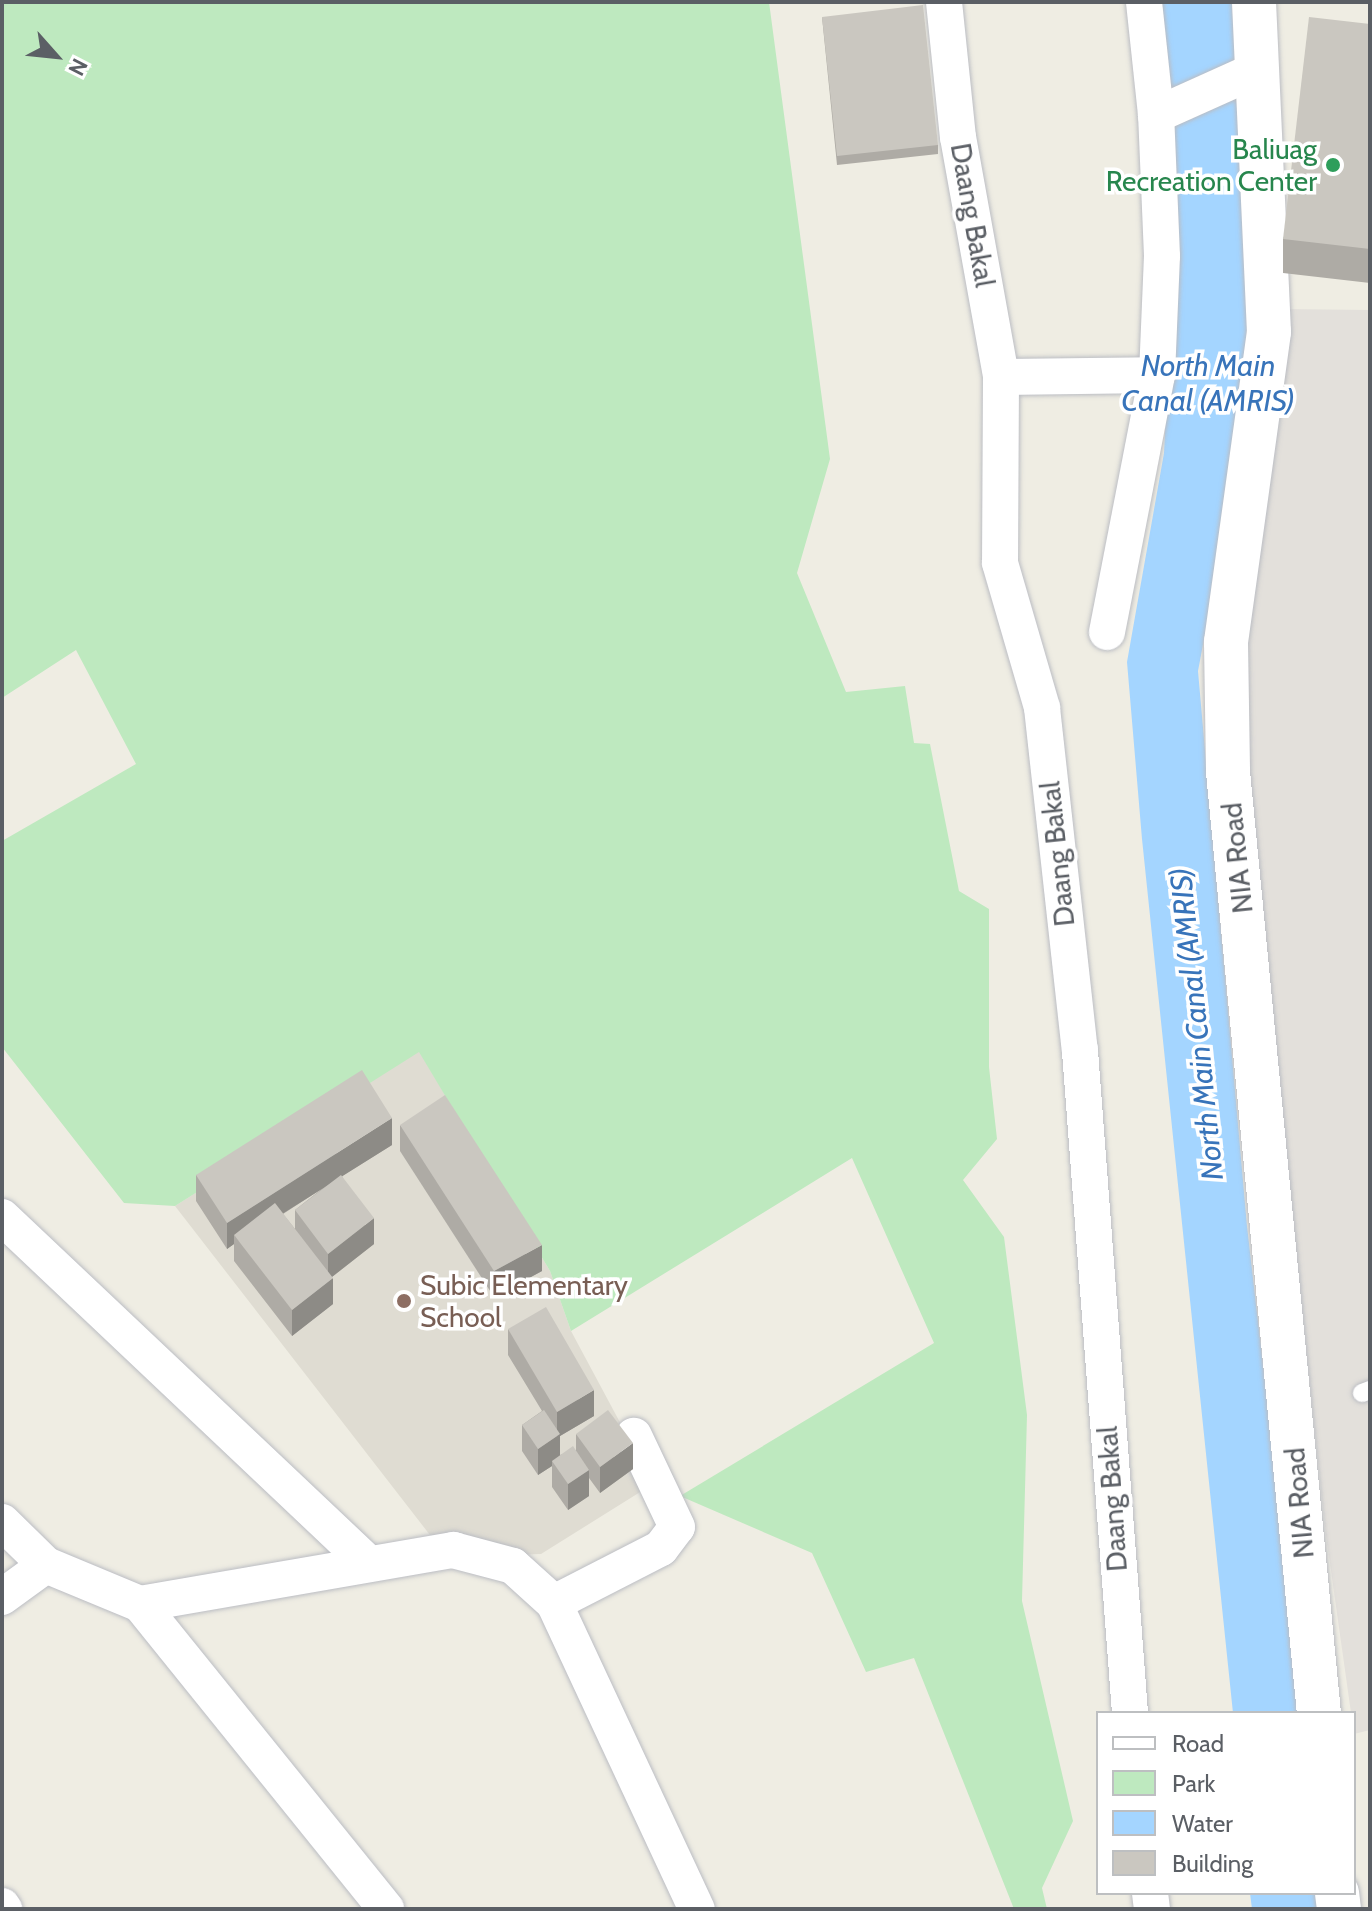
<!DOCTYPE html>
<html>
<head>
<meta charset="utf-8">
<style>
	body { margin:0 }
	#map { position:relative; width:1372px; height:1911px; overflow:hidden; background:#efede3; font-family:Cabin,sans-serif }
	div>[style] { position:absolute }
	.industrial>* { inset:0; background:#e3e0db }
	.education>* { inset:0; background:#dfdcd2 }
	.green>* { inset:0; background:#bee9bf }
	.water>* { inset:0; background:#a4d5ff }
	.roads { filter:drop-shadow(0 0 2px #bbbdc3) drop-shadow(0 0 2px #bbbdc3) }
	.service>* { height:18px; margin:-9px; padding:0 9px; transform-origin:9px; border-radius:9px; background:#fff }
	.minor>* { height:36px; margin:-18px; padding:0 18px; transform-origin:18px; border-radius:18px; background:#fff }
	.tertiary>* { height:44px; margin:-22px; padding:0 22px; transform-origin:22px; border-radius:22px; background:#fff }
	.wall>* { inset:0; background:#aeaba5 }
	.shaded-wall>* { inset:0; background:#8d8b86 }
	.building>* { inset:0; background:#cac7c0 }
	.dots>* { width:22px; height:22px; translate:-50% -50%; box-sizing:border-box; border:4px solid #fff; border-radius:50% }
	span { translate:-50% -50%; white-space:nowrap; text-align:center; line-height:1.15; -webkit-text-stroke:7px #fff; paint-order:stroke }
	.leisure-label { font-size:28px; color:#27864d }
	.right { translate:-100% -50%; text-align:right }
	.street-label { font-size:28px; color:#5b5f65 }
	.education-label { font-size:28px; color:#785e54 }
	.left { translate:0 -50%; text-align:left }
	.water-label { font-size:30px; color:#3874ba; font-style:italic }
	.frame { position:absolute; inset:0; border:4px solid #5b5f65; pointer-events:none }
	.legend { position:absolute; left:1096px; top:1711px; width:260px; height:184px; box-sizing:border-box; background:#fff; border:2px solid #bdbfc1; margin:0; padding:10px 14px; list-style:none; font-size:24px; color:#5b5f65 }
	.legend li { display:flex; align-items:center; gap:16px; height:40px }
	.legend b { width:40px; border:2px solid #bdbfc1 }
	.north { position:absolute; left:16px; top:16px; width:80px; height:80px; -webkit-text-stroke:6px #fff; paint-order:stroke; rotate:117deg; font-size:22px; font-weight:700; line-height:32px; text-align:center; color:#5b5f65 }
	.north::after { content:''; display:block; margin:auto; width:28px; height:36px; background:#5b5f65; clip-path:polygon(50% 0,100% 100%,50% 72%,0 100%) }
</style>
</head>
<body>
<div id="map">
	<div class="industrial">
		<div style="clip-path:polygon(1282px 309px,1370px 310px,1370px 1730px,1354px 1734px,1326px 1535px,1239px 717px)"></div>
	</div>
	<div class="education">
		<div style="clip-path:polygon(419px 1051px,550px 1271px,571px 1331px,653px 1484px,541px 1554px,447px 1557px,175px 1206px)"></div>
	</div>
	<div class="green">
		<div style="clip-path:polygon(2px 2px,769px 2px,830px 459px,797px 573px,846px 692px,905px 686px,914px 743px,930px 744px,959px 891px,989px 909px,989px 1067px,997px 1139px,963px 1180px,1004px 1237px,1027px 1415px,1022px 1601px,1073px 1821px,1042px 1888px,1047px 1909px,1014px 1909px,914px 1658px,866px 1672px,812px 1553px,680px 1496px,934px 1343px,852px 1158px,571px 1331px,550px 1271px,419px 1052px,175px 1206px,124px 1203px,2px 1047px,2px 841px,136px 764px,76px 650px,2px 698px)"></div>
	</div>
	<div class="water">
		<div style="clip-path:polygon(1155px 2px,1232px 2px,1251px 290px,1228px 512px,1198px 671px,1247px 1226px,1303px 1713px,1233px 1713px,1142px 839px,1127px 662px,1164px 453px,1176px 203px)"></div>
		<div style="clip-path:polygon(1250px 1893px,1322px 1893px,1324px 1909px,1252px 1909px)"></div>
	</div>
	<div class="roads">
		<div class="service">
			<div style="left:1362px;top:1393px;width:9px;rotate:-21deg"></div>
		</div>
		<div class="minor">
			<div style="left:944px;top:2px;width:136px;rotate:84.1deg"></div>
			<div style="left:958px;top:137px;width:244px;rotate:79.8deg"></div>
			<div style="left:1001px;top:377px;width:186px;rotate:90.3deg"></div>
			<div style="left:1000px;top:563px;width:151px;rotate:73.8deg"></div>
			<div style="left:1042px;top:708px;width:345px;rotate:83.7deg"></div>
			<div style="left:1080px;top:1051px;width:664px;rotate:85.68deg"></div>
			<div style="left:1144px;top:2px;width:114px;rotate:83.9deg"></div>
			<div style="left:1001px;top:377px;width:156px;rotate:-0.7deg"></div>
			<div style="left:1157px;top:375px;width:119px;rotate:-87.6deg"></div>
			<div style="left:1162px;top:256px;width:141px;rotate:-92.4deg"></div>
			<div style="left:1156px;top:115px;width:110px;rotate:-24.2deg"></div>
			<div style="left:1107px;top:632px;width:262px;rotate:-79deg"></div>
			<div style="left:2px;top:1217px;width:502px;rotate:43.39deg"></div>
			<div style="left:2px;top:1522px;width:62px;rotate:44.3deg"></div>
			<div style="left:46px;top:1565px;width:102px;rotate:22.5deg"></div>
			<div style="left:140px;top:1604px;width:318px;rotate:-9.8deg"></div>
			<div style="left:453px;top:1550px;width:62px;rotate:14.9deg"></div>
			<div style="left:513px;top:1566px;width:55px;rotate:42.1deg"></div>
			<div style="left:554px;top:1603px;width:338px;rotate:65deg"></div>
			<div style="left:2px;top:1597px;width:54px;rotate:-36deg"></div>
			<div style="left:554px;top:1603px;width:120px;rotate:-27.2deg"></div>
			<div style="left:661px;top:1548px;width:26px;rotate:-53deg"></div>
			<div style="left:677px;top:1527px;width:101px;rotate:-115.3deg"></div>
			<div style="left:140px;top:1604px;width:392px;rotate:51.1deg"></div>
			<div style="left:1150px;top:1893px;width:16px;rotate:83deg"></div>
			<div style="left:2px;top:1906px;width:4px;rotate:56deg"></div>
		</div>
		<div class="tertiary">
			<div style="left:1254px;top:2px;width:330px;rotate:87.4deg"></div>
			<div style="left:1269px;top:332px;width:313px;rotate:97.9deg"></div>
			<div style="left:1226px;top:642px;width:130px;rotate:89.1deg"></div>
			<div style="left:1228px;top:772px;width:945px;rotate:84.48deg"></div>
			<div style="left:1337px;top:1893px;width:16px;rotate:83deg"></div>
		</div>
	</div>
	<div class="wall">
		<div style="clip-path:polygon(822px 17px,938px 145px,938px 154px,837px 165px)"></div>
		<div style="clip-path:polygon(1370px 24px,1370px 283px,1283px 273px,1283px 239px)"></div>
		<div style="clip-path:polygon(400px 1125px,542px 1271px,494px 1297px,400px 1151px)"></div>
		<div style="clip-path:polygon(evenodd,392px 1145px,342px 1176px,374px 1244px,332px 1277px,333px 1304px,292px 1336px,234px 1261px,234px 1244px,227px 1249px,196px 1201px,196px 1175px,392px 1145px,323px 1188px,295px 1210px,295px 1229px,283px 1214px,323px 1188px)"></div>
		<div style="clip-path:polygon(508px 1329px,594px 1416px,560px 1436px,560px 1455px,576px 1450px,576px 1434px,633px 1469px,600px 1493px,589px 1478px,589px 1496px,568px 1510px,552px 1487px,552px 1466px,538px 1475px,522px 1451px,522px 1425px,542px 1411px,508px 1355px)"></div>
	</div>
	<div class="shaded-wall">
		<div style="clip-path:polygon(392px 1118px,392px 1145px,239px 1241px,234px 1235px,234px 1244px,227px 1249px,227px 1223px)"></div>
		<div style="clip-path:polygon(374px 1218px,374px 1244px,328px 1280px,328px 1254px)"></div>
		<div style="clip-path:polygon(542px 1245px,542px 1271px,494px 1297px,494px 1271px)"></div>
		<div style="clip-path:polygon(333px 1278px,333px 1304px,292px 1336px,292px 1310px)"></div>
		<div style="clip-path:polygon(594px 1390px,594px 1416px,560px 1436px,560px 1460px,552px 1461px,552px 1466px,538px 1475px,538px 1449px,557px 1436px,557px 1412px)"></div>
		<div style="clip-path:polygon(633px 1443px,633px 1469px,600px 1493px,600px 1467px)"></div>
		<div style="clip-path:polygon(589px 1470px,589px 1496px,568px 1510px,568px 1484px)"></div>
	</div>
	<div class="building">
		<div style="clip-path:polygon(923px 5px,938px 145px,837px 156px,822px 17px)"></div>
		<div style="clip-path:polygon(1309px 17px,1370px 24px,1370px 249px,1283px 239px)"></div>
		<div style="clip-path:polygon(362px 1070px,392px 1118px,227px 1223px,196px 1175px)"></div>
		<div style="clip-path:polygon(445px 1095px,542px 1245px,494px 1271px,400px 1125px)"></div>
		<div style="clip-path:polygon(341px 1175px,374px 1218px,328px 1254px,295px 1210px)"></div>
		<div style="clip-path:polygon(275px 1203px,333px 1278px,292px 1310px,234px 1235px)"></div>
		<div style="clip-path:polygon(546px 1307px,594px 1390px,557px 1412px,508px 1329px)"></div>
		<div style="clip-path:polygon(544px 1410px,560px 1434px,538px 1449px,522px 1425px)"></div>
		<div style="clip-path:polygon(608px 1410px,633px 1443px,600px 1467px,576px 1434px)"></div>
		<div style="clip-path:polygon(573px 1446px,589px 1470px,568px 1484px,552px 1461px)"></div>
	</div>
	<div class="dots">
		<div style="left:1333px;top:165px;background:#2e9e5b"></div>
		<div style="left:404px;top:1301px;background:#8d6e63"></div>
	</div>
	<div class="leisure-label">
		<span class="right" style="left:1317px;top:165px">Baliuag<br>Recreation Center</span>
	</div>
	<div class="street-label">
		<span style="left:973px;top:215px;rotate:80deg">Daang Bakal</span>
		<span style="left:1057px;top:854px;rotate:-96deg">Daang Bakal</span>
		<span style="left:1237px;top:858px;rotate:-96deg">NIA Road</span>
		<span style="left:1112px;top:1499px;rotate:-94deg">Daang Bakal</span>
		<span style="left:1299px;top:1503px;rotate:-95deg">NIA Road</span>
	</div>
	<div class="education-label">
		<span class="left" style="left:420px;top:1301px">Subic Elementary<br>School</span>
	</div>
	<div class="water-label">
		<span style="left:1208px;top:383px">North Main<br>Canal (AMRIS)</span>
		<span style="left:1197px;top:1024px;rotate:-96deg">North Main Canal (AMRIS)</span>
	</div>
	<div class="frame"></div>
	<ul class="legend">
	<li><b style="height:10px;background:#fff"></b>Road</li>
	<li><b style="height:22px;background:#bee9bf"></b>Park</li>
	<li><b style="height:22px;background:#a4d5ff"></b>Water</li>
	<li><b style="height:22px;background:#cac7c0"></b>Building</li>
	</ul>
	<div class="north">N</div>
</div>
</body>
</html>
